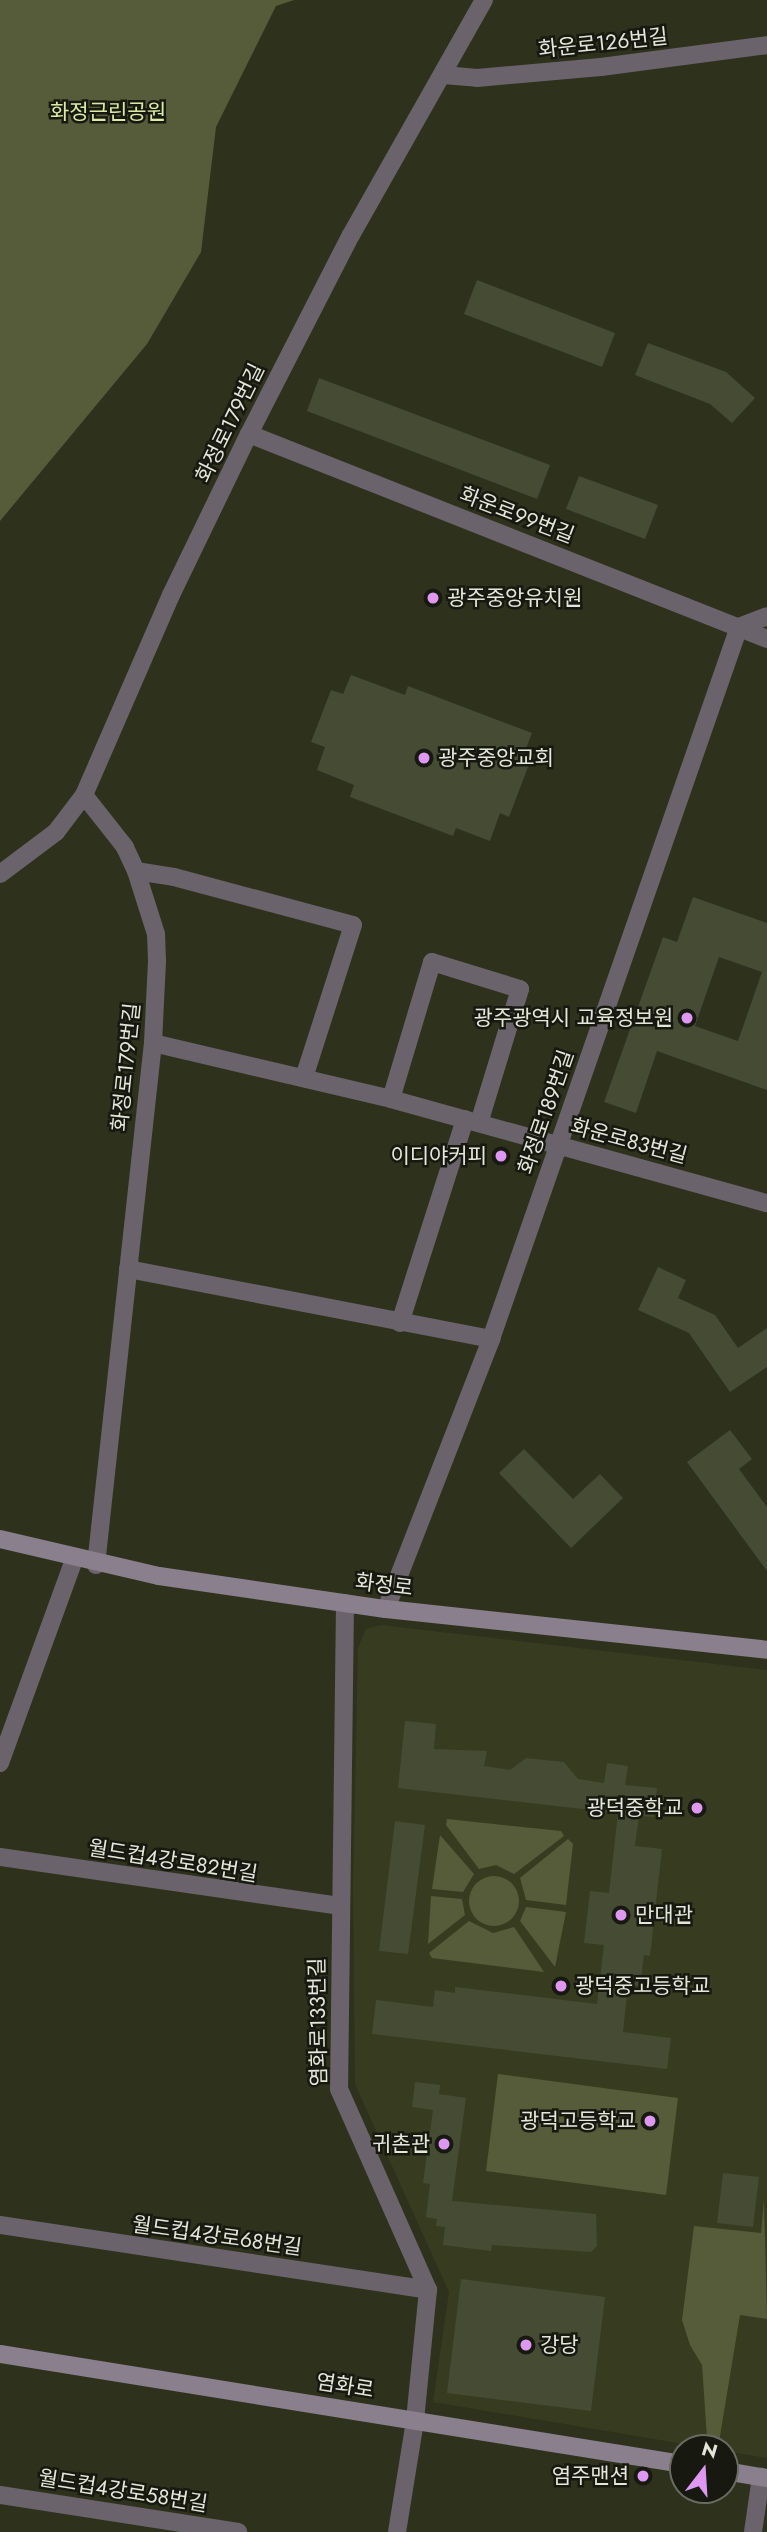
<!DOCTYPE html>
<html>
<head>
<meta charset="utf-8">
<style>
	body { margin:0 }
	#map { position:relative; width:767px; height:2532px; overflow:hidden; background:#2e321d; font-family:Jost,"Noto Sans KR",sans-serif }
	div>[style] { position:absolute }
	.built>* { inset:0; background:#373b20 }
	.green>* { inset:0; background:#565c3a }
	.round { border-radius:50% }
	.building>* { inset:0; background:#464b34 }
	.street>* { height:18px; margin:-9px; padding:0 9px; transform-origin:9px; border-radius:9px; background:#6a636c }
	.secondary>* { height:18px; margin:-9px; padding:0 9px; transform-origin:9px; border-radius:9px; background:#8a7f8d }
	.dots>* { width:19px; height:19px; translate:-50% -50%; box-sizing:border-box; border:4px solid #171910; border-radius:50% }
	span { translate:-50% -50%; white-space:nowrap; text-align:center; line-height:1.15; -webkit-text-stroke:5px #171910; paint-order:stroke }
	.street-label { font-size:21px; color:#e3e6d8 }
	.park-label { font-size:21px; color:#dbe9a3 }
	.poi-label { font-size:21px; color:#e3e6d8 }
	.left { translate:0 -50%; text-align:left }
	.right { translate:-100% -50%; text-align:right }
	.north { position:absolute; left:669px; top:2434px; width:70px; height:70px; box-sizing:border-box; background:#171910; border:2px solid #696b60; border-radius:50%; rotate:17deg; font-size:19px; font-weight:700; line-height:28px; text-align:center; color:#e3e6d8 }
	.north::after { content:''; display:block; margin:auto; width:24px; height:32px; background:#de98f2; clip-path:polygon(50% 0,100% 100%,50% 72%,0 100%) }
</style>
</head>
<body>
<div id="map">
	<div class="built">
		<div style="clip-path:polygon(381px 1625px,767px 1670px,767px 2458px,433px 2402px,449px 2292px,355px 2084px,353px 1888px,358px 1648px,366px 1629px)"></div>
	</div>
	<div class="green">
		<div style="clip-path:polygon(0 0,294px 0,276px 6px,216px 127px,201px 252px,147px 344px,0 521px)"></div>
		<div style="clip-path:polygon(447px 1819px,561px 1831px,564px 1836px,514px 1874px,496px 1865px,479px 1869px,446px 1825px)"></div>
		<div style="clip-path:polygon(440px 1835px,474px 1874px,463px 1892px,432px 1889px)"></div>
		<div style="clip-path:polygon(568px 1839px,573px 1844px,566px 1905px,526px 1900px,520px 1878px)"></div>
		<div class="round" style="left:469px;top:1876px;width:50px;height:50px"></div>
		<div style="clip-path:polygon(431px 1896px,462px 1899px,465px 1915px,428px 1944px)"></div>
		<div style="clip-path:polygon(526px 1907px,566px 1912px,555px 1967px,520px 1921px)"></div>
		<div style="clip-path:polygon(469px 1921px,493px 1933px,514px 1927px,544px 1972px,432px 1958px,429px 1953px)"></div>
		<div style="clip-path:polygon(498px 2074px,678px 2098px,666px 2195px,486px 2171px)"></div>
		<div style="clip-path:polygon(764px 2199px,767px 2319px,740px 2315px,718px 2448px,707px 2438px,702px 2365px,690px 2345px,682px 2320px,694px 2226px,761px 2233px)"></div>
	</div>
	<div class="building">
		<div style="clip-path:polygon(477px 280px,615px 333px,602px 367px,464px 314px)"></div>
		<div style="clip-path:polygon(648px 343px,726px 372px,755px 398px,732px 423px,710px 404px,635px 375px)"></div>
		<div style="clip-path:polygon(319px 378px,550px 465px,537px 499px,307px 411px)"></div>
		<div style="clip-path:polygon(579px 476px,658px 505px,645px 539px,566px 509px)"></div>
		<div style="clip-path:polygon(351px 675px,405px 695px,408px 686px,532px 733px,523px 756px,531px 759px,509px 817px,500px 813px,490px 841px,456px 828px,453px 836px,350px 797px,354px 785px,317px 770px,325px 747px,311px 742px,331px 690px,343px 694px)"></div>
		<div style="clip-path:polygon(evenodd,693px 897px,767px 923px,767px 1090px,657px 1051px,636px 1113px,604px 1102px,663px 937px,677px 942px,693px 897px,719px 957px,762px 972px,738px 1041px,695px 1026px,719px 957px)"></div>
		<div style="clip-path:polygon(658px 1267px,686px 1280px,678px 1298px,715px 1315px,738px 1348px,767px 1328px,767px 1367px,730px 1392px,689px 1333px,638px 1310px)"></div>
		<div style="clip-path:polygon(730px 1430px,752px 1459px,739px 1469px,767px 1507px,767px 1571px,687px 1462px)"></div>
		<div style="clip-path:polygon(524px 1449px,573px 1499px,600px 1474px,623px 1498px,571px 1548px,499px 1473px)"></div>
		<div style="clip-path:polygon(405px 1721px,436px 1724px,434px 1749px,487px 1751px,484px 1766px,510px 1770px,526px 1758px,564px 1762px,578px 1779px,604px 1783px,607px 1763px,628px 1766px,625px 1785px,657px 1788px,654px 1817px,639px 1816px,635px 1846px,662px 1849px,650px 1956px,644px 1955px,640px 1986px,628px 1984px,623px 2032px,671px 2038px,667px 2069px,372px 2034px,376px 2000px,433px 2007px,435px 1990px,455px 1993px,455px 1987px,597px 2004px,604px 1945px,584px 1943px,590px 1891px,609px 1893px,618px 1813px,398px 1788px)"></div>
		<div style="clip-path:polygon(395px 1821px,425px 1825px,408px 1954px,379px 1951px)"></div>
		<div style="clip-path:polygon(415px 2082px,440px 2085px,439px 2094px,466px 2098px,452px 2201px,596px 2214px,597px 2246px,591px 2252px,492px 2245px,491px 2251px,443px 2245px,445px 2227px,436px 2226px,437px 2219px,426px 2217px,430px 2184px,423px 2183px,433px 2110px,412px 2107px)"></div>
		<div style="clip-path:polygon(723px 2173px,759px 2177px,753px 2227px,717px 2223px)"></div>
		<div style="clip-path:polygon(461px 2279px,605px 2297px,591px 2411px,447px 2393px)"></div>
	</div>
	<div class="street">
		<div style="left:444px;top:75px;width:33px;rotate:5deg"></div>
		<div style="left:477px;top:78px;width:124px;rotate:-5.1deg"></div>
		<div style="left:601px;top:67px;width:167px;rotate:-7.5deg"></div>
		<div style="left:249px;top:434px;width:557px;rotate:21.59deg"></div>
		<div style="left:136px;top:871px;width:38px;rotate:9deg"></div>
		<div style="left:174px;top:877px;width:185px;rotate:15deg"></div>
		<div style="left:353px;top:925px;width:161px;rotate:107.8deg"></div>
		<div style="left:0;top:874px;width:70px;rotate:-36.9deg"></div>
		<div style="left:56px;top:832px;width:46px;rotate:-52.9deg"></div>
		<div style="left:153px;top:1043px;width:244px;rotate:13.2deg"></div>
		<div style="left:391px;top:1099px;width:390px;rotate:15.5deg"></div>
		<div style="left:391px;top:1099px;width:143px;rotate:-73.3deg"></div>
		<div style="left:432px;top:962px;width:92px;rotate:17.1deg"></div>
		<div style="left:520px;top:989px;width:140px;rotate:107deg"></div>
		<div style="left:128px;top:1269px;width:370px;rotate:10.9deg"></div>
		<div style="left:400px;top:1323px;width:214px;rotate:-72.3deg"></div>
		<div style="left:96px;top:1565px;width:525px;rotate:-83.77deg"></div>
		<div style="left:153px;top:1043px;width:82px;rotate:-87.2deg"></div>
		<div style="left:157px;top:961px;width:27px;rotate:-92deg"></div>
		<div style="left:156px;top:934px;width:66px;rotate:-107.6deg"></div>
		<div style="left:136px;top:871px;width:26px;rotate:-115deg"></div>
		<div style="left:125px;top:847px;width:66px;rotate:-128.3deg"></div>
		<div style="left:84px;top:795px;width:218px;rotate:-66.5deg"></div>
		<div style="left:171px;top:595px;width:179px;rotate:-64.2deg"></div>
		<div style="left:249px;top:434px;width:224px;rotate:-62.9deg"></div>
		<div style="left:351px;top:235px;width:270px;rotate:-60.5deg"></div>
		<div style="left:345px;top:1603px;width:486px;rotate:90.7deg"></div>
		<div style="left:339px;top:2089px;width:220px;rotate:66.1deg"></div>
		<div style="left:428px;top:2290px;width:132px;rotate:95.7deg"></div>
		<div style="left:415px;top:2421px;width:112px;rotate:99.2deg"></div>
		<div style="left:386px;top:1609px;width:290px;rotate:-68.7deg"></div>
		<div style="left:491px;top:1339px;width:754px;rotate:-70.8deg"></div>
		<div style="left:739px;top:627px;width:30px;rotate:-21deg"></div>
		<div style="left:0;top:1763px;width:216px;rotate:-70deg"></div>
		<div style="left:0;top:1857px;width:343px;rotate:8.2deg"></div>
		<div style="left:0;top:2225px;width:433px;rotate:8.6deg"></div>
		<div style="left:0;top:2495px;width:241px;rotate:8.8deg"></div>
		<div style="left:753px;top:2532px;width:56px;rotate:-81.7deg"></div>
	</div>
	<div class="secondary">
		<div style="left:0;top:1539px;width:163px;rotate:13.1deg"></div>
		<div style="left:159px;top:1576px;width:229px;rotate:8.3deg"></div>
		<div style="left:386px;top:1609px;width:383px;rotate:6.1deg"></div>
		<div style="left:0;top:2354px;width:692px;rotate:9.15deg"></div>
		<div style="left:725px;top:2471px;width:43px;rotate:9.5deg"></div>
	</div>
	<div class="dots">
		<div style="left:433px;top:598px;background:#de98f2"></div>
		<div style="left:424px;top:758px;background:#de98f2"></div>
		<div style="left:687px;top:1018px;background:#de98f2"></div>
		<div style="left:501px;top:1156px;background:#de98f2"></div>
		<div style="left:697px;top:1808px;background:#de98f2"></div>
		<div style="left:621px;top:1915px;background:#de98f2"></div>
		<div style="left:561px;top:1986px;background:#de98f2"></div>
		<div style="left:650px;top:2121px;background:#de98f2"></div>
		<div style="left:444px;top:2144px;background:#de98f2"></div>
		<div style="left:526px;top:2345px;background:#de98f2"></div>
		<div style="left:643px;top:2476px;background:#de98f2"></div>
	</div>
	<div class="street-label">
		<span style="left:603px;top:43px;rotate:-6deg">화운로126번길</span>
		<span style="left:230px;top:423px;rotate:-64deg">화정로179번길</span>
		<span style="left:517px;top:515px;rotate:21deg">화운로99번길</span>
		<span style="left:126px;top:1067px;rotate:-84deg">화정로179번길</span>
		<span style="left:546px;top:1112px;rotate:-71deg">화정로189번길</span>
		<span style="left:629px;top:1141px;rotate:15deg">화운로83번길</span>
		<span style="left:384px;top:1585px;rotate:7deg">화정로</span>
		<span style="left:173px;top:1861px;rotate:9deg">월드컵4강로82번길</span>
		<span style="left:318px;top:2022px;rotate:-91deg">염화로133번길</span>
		<span style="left:217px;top:2236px;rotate:8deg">월드컵4강로68번길</span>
		<span style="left:345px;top:2386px;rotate:9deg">염화로</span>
		<span style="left:123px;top:2491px;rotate:9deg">월드컵4강로58번길</span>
	</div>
	<div class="park-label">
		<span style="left:108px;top:112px">화정근린공원</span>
	</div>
	<div class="poi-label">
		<span class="left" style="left:447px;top:598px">광주중앙유치원</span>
		<span class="left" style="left:438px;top:758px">광주중앙교회</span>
		<span class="right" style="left:673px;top:1018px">광주광역시 교육정보원</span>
		<span class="right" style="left:487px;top:1156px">이디야커피</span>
		<span class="right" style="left:683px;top:1808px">광덕중학교</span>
		<span class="left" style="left:635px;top:1915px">만대관</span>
		<span class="left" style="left:575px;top:1986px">광덕중고등학교</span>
		<span class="right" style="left:636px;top:2121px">광덕고등학교</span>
		<span class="right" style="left:430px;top:2144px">귀촌관</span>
		<span class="left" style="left:540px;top:2345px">강당</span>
		<span class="right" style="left:629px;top:2476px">염주맨션</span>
	</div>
	<div class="north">N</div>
</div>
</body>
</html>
